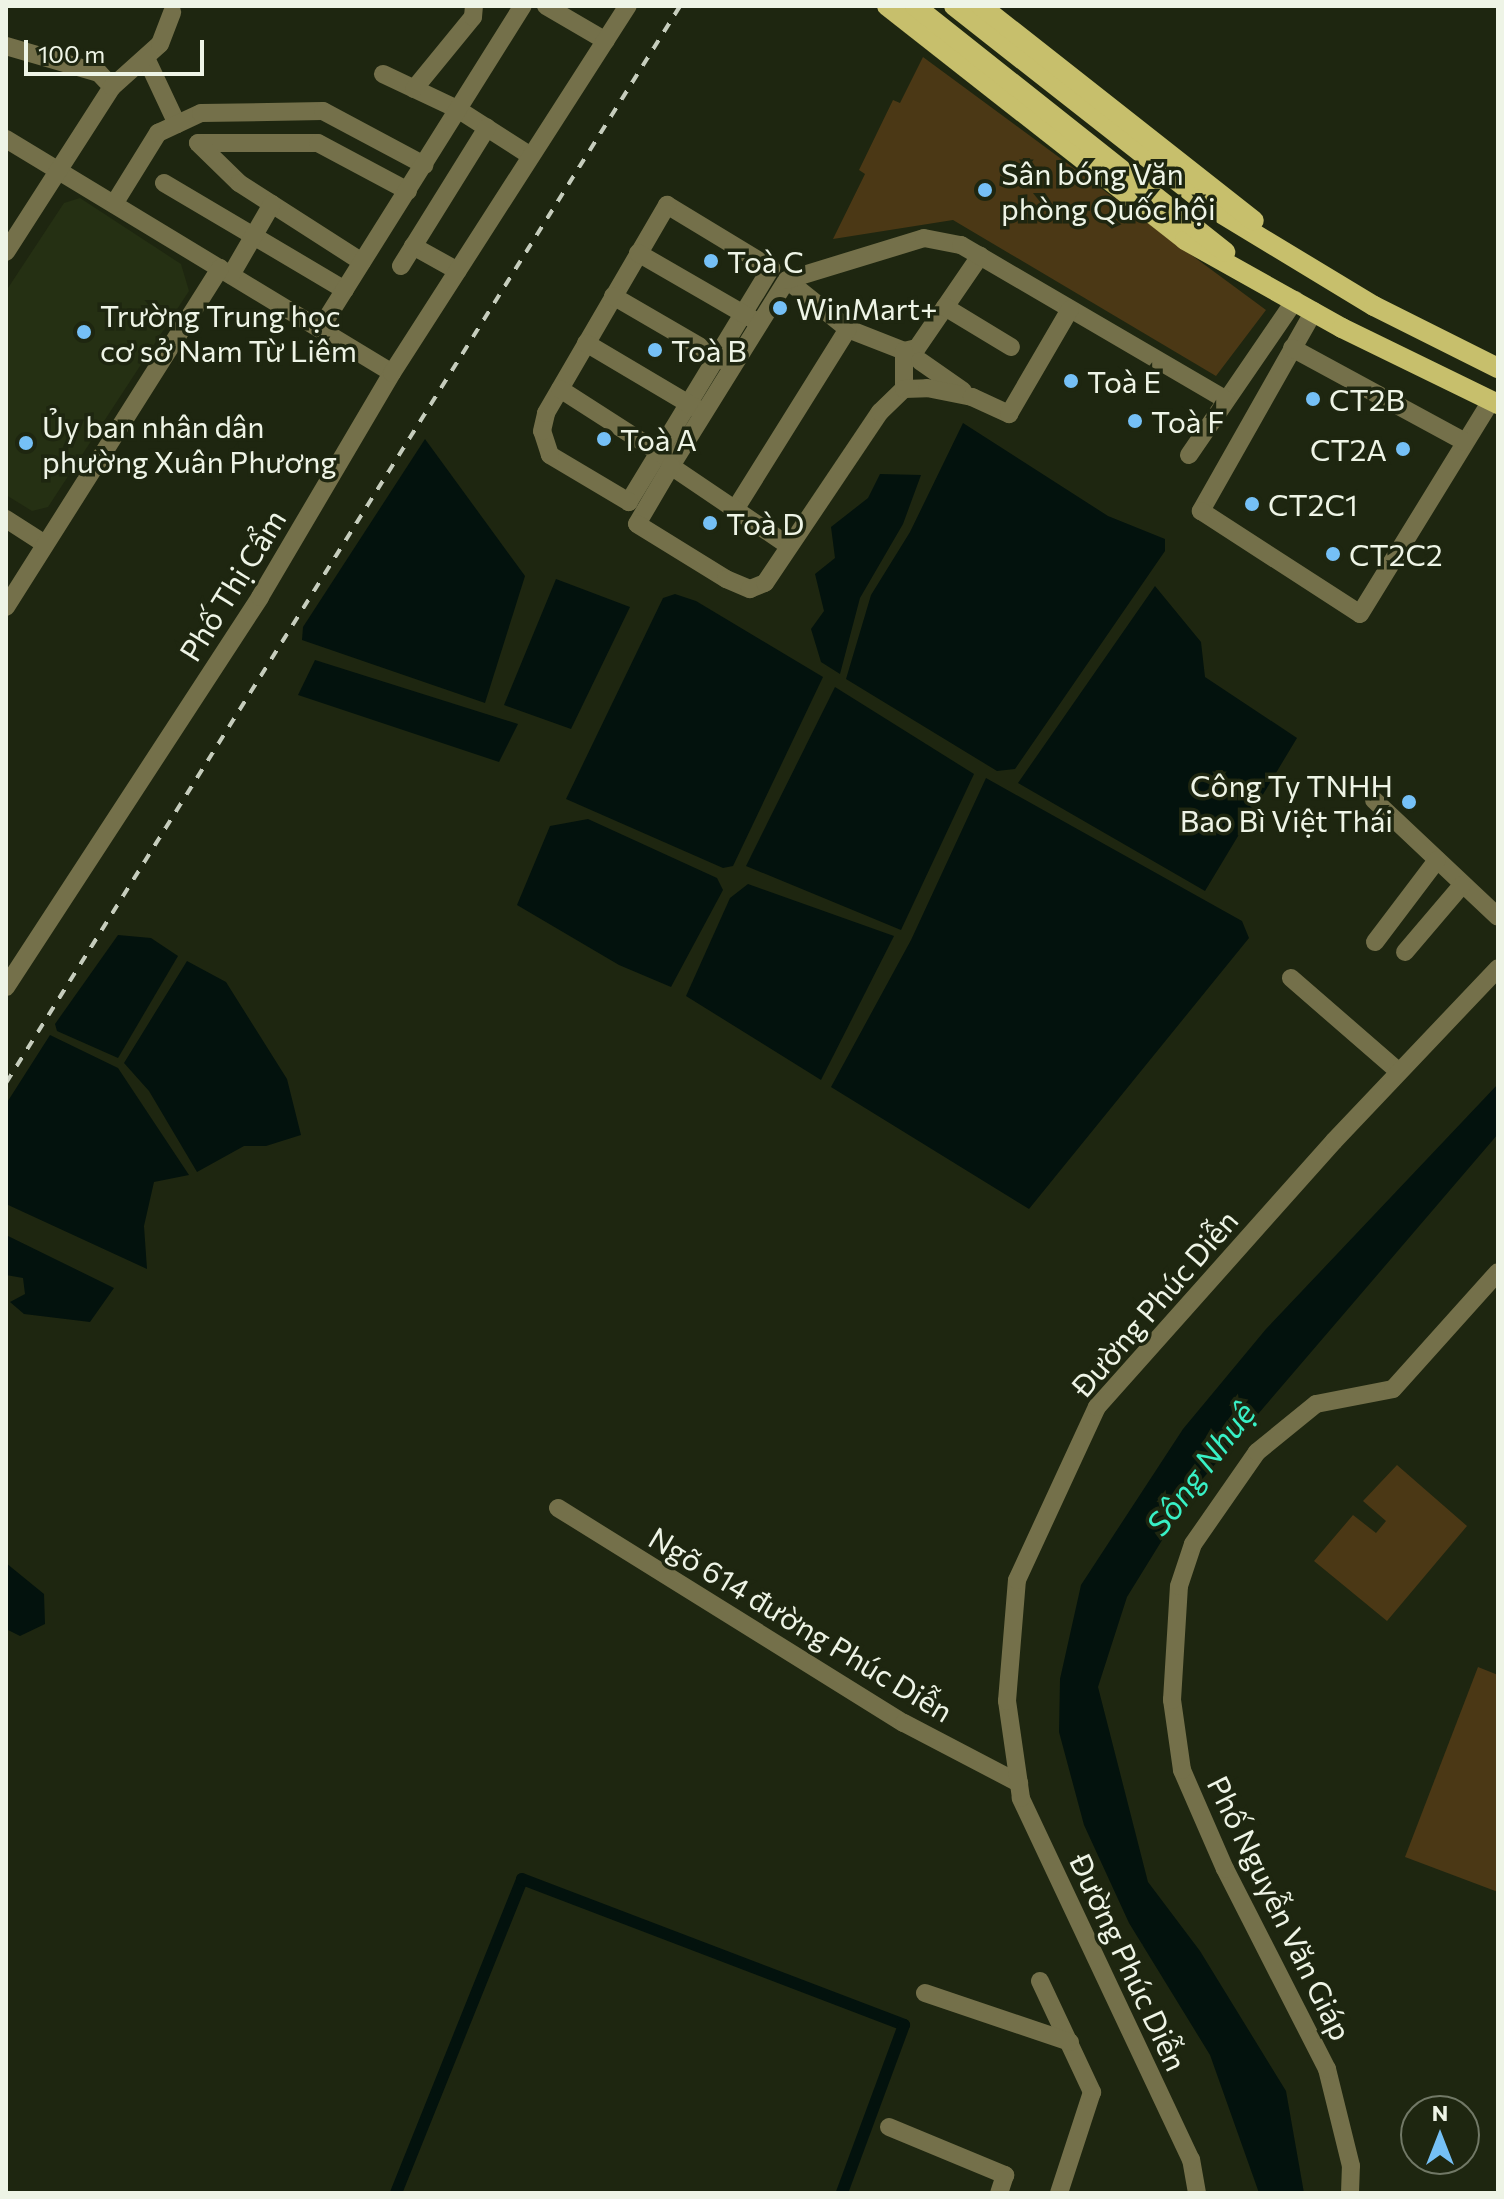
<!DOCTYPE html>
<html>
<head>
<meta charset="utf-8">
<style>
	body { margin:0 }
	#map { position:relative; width:1504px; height:2199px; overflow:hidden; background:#1e2610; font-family:Commissioner,sans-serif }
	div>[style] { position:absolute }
	.built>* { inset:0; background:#253013 }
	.green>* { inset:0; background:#4b3815 }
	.water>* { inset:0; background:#03120d }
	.canal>* { height:12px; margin:-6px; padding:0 6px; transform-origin:6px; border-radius:6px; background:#03120d }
	.minor>* { height:18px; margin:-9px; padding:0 9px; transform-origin:9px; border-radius:9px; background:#74704a }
	.major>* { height:20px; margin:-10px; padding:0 10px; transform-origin:10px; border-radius:10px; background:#c7bf6c }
	.rail>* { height:4px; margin-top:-2px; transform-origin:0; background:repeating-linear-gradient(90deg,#c6cdbd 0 10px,transparent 0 20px) }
	.dots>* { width:22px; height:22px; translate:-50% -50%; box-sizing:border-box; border:4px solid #1e2610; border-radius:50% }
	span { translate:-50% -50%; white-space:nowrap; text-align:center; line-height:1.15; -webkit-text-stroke:7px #1e2610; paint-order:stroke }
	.poi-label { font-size:30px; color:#eef4e6 }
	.left { translate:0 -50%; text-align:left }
	.right { translate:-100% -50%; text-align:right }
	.street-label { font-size:30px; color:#eef4e6 }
	.water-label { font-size:32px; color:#38f1c6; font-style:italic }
	.frame { position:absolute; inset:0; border:8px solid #eef4e6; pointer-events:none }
	.north { position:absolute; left:1400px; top:2095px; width:80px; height:80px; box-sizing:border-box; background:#1e2610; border:2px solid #717866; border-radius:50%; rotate:0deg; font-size:22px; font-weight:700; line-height:32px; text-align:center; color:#eef4e6 }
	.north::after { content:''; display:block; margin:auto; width:28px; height:36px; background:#75c0f6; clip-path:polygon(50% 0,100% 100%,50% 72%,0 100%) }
	.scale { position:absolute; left:24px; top:40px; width:180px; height:36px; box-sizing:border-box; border:4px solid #eef4e6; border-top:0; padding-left:10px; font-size:24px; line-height:28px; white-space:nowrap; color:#eef4e6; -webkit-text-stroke:6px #1e2610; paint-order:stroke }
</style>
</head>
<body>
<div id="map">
	<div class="built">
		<div style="clip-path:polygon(80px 198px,181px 264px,189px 291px,48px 507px,32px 511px,6px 495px,6px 291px,64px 203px)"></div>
	</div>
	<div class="green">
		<div style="clip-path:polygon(923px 57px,1266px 310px,1216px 376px,953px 220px,833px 239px,865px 174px,859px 170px,893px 100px,900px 103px)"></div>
		<div style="clip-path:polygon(1397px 1465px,1467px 1526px,1387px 1621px,1314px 1561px,1353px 1515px,1376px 1533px,1386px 1521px,1363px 1501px)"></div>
		<div style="clip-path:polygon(1478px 1667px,1498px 1675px,1498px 1892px,1405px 1857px)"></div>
	</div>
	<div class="water">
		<div style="clip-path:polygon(963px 423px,1108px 516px,1165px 539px,1165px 551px,1015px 769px,997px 771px,846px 679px,871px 595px,910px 532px)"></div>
		<div style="clip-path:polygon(425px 439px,525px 576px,485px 703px,302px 640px,303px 627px)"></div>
		<div style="clip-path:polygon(880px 474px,921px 475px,903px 524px,860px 598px,840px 674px,821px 662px,811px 629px,824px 611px,815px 574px,835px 558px,831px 527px,868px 498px)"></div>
		<div style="clip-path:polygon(556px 579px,630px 607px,571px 729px,504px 705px)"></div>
		<div style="clip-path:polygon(1155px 586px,1201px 642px,1205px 677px,1297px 738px,1205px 891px,1018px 783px)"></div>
		<div style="clip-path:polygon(675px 594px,696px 601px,823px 677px,733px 866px,723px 868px,566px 799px,663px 598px)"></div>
		<div style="clip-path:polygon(315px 660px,518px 724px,499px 762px,298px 695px)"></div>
		<div style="clip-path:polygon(835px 687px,974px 774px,901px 930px,746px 866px)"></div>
		<div style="clip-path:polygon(986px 778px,1242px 921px,1249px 938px,1029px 1209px,831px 1087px,911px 940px)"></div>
		<div style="clip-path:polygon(588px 819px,717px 878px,723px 890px,671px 987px,619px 965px,517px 905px,550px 826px)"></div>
		<div style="clip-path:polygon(748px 884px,894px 936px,821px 1080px,686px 996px,730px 898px)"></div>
		<div style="clip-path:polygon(118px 935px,151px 938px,178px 956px,118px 1058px,57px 1031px,55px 1024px)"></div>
		<div style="clip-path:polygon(187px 961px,226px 982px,287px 1079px,301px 1135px,266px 1146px,244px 1146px,197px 1172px,149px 1091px,124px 1063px)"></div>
		<div style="clip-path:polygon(50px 1035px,118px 1068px,189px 1175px,154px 1182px,144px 1226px,147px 1269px,6px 1204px,6px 1104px)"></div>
		<div style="clip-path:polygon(1498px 1084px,1498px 1134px,1193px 1490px,1127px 1597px,1098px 1687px,1148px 1882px,1200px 1951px,1286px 2091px,1304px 2193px,1259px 2193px,1210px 2055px,1129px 1923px,1084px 1825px,1059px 1732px,1060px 1679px,1081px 1585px,1183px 1429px,1266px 1329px)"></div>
		<div style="clip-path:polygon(6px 1235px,114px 1288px,90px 1322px,24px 1314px,10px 1302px,25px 1294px,23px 1278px,6px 1275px)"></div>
		<div style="clip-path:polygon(6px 1563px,44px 1594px,45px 1624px,20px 1636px,6px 1629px)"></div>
	</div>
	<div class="canal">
		<div style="left:396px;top:2193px;width:338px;rotate:-68.1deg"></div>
		<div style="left:522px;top:1879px;width:409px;rotate:20.9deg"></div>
		<div style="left:904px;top:2025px;width:179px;rotate:110.3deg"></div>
	</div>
	<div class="minor">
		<div style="left:546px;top:6px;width:69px;rotate:30.3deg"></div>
		<div style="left:6px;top:46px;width:97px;rotate:16.2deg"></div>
		<div style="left:99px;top:73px;width:19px;rotate:47deg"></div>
		<div style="left:146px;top:58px;width:73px;rotate:64.8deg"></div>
		<div style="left:383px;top:74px;width:84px;rotate:25.3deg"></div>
		<div style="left:459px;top:110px;width:85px;rotate:32.6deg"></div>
		<div style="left:414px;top:89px;width:93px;rotate:-50.7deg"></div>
		<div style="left:473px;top:17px;width:11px;rotate:-85deg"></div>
		<div style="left:6px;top:139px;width:451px;rotate:31.2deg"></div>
		<div style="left:198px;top:143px;width:120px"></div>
		<div style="left:318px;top:143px;width:102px;rotate:28.1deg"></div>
		<div style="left:198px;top:143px;width:57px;rotate:44.3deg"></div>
		<div style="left:239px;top:183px;width:146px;rotate:32.7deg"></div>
		<div style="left:164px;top:183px;width:210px;rotate:30.6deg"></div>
		<div style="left:114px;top:204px;width:84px;rotate:-58.2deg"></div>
		<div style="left:158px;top:133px;width:47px;rotate:-24.9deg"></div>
		<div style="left:201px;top:113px;width:122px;rotate:-0.9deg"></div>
		<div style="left:323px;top:111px;width:115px;rotate:28.1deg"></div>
		<div style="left:667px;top:205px;width:122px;rotate:31.2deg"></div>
		<div style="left:771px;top:268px;width:274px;rotate:121.3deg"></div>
		<div style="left:629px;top:502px;width:92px;rotate:-149.3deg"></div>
		<div style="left:550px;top:455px;width:25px;rotate:-108deg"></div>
		<div style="left:542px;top:431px;width:18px;rotate:-77deg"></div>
		<div style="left:546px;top:413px;width:241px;rotate:-59.8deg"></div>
		<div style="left:413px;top:246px;width:51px;rotate:29.1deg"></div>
		<div style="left:6px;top:252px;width:196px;rotate:-57.3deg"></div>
		<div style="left:112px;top:87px;width:64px;rotate:-41.9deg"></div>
		<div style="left:160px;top:44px;width:34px;rotate:-69deg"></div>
		<div style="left:638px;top:253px;width:134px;rotate:30deg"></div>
		<div style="left:401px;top:266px;width:163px;rotate:-58.1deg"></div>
		<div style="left:231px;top:275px;width:82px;rotate:-60deg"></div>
		<div style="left:787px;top:280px;width:78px;rotate:38.8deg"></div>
		<div style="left:848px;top:329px;width:60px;rotate:21.4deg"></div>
		<div style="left:904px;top:351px;width:13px;rotate:-13deg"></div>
		<div style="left:917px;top:348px;width:112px;rotate:-55.6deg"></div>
		<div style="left:613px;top:296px;width:133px;rotate:30.2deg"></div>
		<div style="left:945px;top:307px;width:77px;rotate:31.2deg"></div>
		<div style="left:1314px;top:311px;width:230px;rotate:119.5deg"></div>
		<div style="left:1201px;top:511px;width:189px;rotate:32.9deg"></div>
		<div style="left:1360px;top:614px;width:250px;rotate:-58.4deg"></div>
		<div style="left:320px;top:329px;width:381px;rotate:-57.9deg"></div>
		<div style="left:586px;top:343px;width:129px;rotate:30.7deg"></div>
		<div style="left:1292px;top:348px;width:197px;rotate:28.5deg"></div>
		<div style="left:904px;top:351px;width:38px;rotate:90deg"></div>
		<div style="left:920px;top:361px;width:52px;rotate:34.9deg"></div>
		<div style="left:560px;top:389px;width:130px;rotate:32.7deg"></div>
		<div style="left:1189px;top:455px;width:188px;rotate:-55.6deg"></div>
		<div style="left:671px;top:466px;width:219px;rotate:-58.1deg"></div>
		<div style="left:787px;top:280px;width:143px;rotate:-17deg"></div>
		<div style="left:924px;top:238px;width:38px;rotate:11deg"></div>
		<div style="left:961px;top:245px;width:307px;rotate:30.3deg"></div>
		<div style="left:736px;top:508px;width:211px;rotate:-58deg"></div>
		<div style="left:6px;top:519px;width:46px;rotate:32.7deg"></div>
		<div style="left:789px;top:546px;width:143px;rotate:-145.9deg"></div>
		<div style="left:671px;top:466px;width:67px;rotate:120.4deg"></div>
		<div style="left:637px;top:524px;width:105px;rotate:31.7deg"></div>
		<div style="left:726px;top:579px;width:26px;rotate:23deg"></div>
		<div style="left:750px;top:589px;width:16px;rotate:-22deg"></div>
		<div style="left:765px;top:583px;width:206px;rotate:-56.1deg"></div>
		<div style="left:880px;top:412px;width:33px;rotate:-44deg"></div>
		<div style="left:904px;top:389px;width:23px;rotate:-2deg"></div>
		<div style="left:927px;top:388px;width:46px;rotate:11.3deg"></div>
		<div style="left:972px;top:397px;width:41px;rotate:24.7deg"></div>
		<div style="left:1009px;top:414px;width:121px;rotate:-59.8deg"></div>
		<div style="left:6px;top:607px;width:401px;rotate:-57.7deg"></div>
		<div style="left:1374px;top:800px;width:170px;rotate:43.3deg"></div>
		<div style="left:1375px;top:942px;width:103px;rotate:-52.9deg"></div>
		<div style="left:1405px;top:952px;width:88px;rotate:-49.6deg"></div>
		<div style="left:1291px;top:978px;width:143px;rotate:41deg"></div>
		<div style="left:6px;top:987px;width:465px;rotate:-56.9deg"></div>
		<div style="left:260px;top:597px;width:260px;rotate:-59.5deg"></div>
		<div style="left:392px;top:373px;width:436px;rotate:-57.3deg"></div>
		<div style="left:558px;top:1508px;width:407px;rotate:31.9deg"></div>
		<div style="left:904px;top:1723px;width:130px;rotate:27.6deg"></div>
		<div style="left:1040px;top:1981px;width:123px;rotate:64.9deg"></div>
		<div style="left:1092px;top:2092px;width:106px;rotate:108.1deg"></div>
		<div style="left:925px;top:1993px;width:153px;rotate:18.7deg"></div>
		<div style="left:889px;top:2127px;width:126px;rotate:22.5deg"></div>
		<div style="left:1005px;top:2175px;width:19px;rotate:108deg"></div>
		<div style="left:1197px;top:2193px;width:34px;rotate:-100deg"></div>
		<div style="left:1191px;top:2160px;width:400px;rotate:-115.2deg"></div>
		<div style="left:1021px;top:1798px;width:98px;rotate:-98.2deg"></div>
		<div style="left:1007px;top:1701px;width:121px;rotate:-85.3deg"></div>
		<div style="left:1017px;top:1580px;width:191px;rotate:-65.2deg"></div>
		<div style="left:1097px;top:1407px;width:356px;rotate:-48.3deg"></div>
		<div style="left:1334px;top:1141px;width:238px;rotate:-46.5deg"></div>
		<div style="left:1350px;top:2193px;width:27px;rotate:-88deg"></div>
		<div style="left:1351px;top:2166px;width:100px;rotate:-103.9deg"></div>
		<div style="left:1327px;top:2069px;width:225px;rotate:-117deg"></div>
		<div style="left:1225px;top:1869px;width:108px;rotate:-113.5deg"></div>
		<div style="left:1182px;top:1770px;width:71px;rotate:-98.1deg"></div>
		<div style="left:1172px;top:1700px;width:114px;rotate:-86.5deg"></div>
		<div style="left:1179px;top:1586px;width:44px;rotate:-71.6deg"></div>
		<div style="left:1193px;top:1544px;width:112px;rotate:-55.2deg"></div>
		<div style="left:1257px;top:1452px;width:76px;rotate:-39.1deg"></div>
		<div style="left:1316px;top:1404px;width:78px;rotate:-11deg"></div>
		<div style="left:1393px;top:1389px;width:157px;rotate:-48.1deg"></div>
	</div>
	<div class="major">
		<div style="left:887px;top:6px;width:379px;rotate:38.1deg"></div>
		<div style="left:1185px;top:240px;width:180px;rotate:29.3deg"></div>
		<div style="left:1342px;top:328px;width:174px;rotate:26deg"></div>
		<div style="left:915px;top:6px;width:396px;rotate:38.4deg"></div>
		<div style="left:954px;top:6px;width:328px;rotate:38.1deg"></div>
		<div style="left:1212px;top:208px;width:189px;rotate:31.2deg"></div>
		<div style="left:1374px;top:306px;width:139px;rotate:26.6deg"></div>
		<div style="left:981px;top:6px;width:347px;rotate:38.2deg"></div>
	</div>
	<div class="rail">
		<div style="left:6px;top:1083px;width:1271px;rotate:-57.96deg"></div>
	</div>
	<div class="dots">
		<div style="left:985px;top:190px;background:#75c0f6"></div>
		<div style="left:711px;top:261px;background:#75c0f6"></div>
		<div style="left:780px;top:308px;background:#75c0f6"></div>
		<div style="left:84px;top:332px;background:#75c0f6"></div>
		<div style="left:655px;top:350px;background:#75c0f6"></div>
		<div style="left:1071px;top:381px;background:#75c0f6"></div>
		<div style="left:1313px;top:399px;background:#75c0f6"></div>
		<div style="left:1135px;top:421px;background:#75c0f6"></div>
		<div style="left:604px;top:439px;background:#75c0f6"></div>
		<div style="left:26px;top:443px;background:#75c0f6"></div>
		<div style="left:1403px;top:449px;background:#75c0f6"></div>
		<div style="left:1252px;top:504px;background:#75c0f6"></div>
		<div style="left:710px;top:523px;background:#75c0f6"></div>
		<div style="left:1333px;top:554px;background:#75c0f6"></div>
		<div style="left:1409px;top:802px;background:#75c0f6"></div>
	</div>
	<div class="poi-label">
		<span class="left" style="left:1001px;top:190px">Sân bóng Văn<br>phòng Quốc hội</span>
		<span class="left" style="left:727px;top:261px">Toà C</span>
		<span class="left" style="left:796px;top:308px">WinMart+</span>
		<span class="left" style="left:100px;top:332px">Trường Trung học<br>cơ sở Nam Từ Liêm</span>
		<span class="left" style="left:671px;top:350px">Toà B</span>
		<span class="left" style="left:1087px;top:381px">Toà E</span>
		<span class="left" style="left:1329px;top:399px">CT2B</span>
		<span class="left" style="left:1151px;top:421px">Toà F</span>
		<span class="left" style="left:42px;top:443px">Ủy ban nhân dân<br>phường Xuân Phương</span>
		<span class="left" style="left:620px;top:439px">Toà A</span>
		<span class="right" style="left:1387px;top:449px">CT2A</span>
		<span class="left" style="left:1268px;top:504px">CT2C1</span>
		<span class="left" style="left:726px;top:523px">Toà D</span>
		<span class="left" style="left:1349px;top:554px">CT2C2</span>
		<span class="right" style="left:1393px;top:802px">Công Ty TNHH<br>Bao Bì Việt Thái</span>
	</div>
	<div class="street-label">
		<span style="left:232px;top:585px;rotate:-58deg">Phố Thị Cẩm</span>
		<span style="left:1154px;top:1303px;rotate:-49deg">Đường Phúc Diễn</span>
		<span style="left:801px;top:1624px;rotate:31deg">Ngõ 614 đường Phúc Diễn</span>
		<span style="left:1280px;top:1908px;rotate:64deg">Phố Nguyễn Văn Giáp</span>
		<span style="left:1129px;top:1962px;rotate:65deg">Đường Phúc Diễn</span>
	</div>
	<div class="water-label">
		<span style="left:1200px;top:1468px;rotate:-53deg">Sông Nhuệ</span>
	</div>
	<div class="frame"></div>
	<div class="north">N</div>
	<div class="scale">100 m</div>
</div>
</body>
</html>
